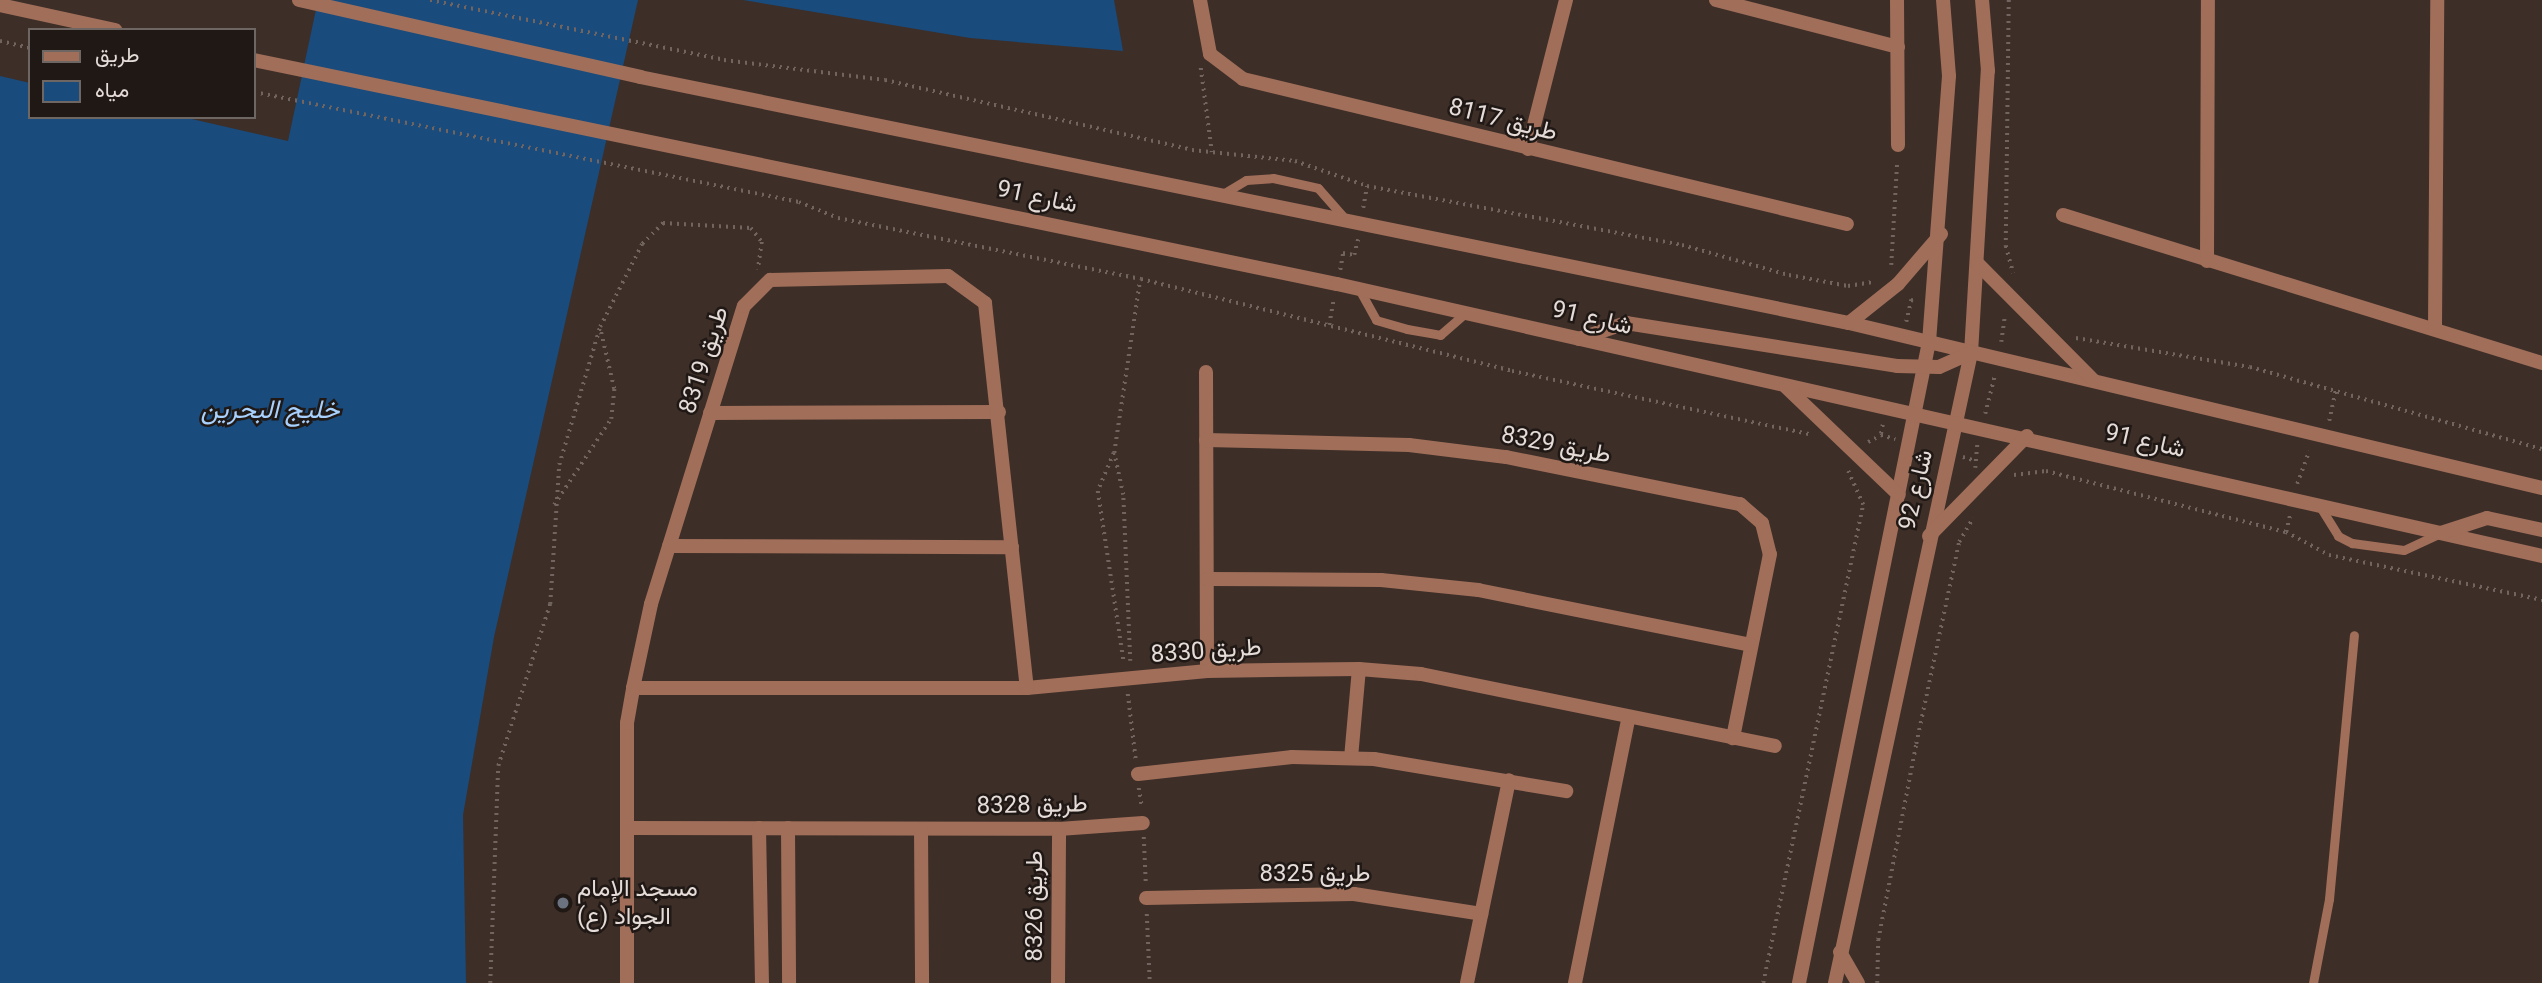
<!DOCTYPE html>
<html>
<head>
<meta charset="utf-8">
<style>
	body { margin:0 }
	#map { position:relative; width:2542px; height:983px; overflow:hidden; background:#3d2e28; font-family:Roboto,Vazirmatn,sans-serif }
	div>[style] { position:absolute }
	.water>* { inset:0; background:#194b7d }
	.path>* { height:3.5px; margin-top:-1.75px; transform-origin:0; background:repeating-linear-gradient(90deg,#72645f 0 2px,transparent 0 7px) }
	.service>* { height:9px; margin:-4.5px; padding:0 4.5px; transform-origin:4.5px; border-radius:4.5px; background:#a06e59 }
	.minor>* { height:14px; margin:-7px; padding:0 7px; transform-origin:7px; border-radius:7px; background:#a06e59 }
	.tertiary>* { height:14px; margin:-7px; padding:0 7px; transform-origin:7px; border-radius:7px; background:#a06e59 }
	.dots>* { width:19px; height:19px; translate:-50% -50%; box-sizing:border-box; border:4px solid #1f1815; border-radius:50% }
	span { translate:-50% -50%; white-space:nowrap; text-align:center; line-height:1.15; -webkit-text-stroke:5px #1f1815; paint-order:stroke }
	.street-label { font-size:24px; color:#e5dcd8 }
	.poi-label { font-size:24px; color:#e5dcd8 }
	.left { translate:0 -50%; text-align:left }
	.water-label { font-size:26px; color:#a8d1fe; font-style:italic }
	.legend { position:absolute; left:28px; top:28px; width:228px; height:91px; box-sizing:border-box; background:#1f1815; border:2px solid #6e6663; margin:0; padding:9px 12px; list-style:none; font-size:21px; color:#e5dcd8 }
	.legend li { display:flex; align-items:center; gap:14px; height:35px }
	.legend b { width:35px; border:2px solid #6e6663 }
</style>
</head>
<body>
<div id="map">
	<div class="water">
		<div style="clip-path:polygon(318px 0,638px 0,494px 637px,463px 815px,466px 983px,0 983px,0 76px,30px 83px,30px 117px,183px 117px,288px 141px)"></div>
		<div style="clip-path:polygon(743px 0,1114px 0,1123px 51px,970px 38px)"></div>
	</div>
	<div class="path">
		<div style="left:430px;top:0;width:300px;rotate:11.5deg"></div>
		<div style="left:724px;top:60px;width:162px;rotate:7.1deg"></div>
		<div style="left:885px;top:80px;width:315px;rotate:12.8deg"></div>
		<div style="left:1192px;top:150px;width:104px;rotate:6.1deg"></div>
		<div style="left:1295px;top:161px;width:76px;rotate:19.1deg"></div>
		<div style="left:1367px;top:186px;width:320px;rotate:10.6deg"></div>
		<div style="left:1682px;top:245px;width:111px;rotate:15.7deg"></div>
		<div style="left:1789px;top:275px;width:60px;rotate:10.6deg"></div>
		<div style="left:1848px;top:286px;width:25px;rotate:-9deg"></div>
		<div style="left:2009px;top:0;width:246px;rotate:90.7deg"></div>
		<div style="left:2006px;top:246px;width:28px;rotate:75deg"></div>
		<div style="left:0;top:41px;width:31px;rotate:13deg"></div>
		<div style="left:1201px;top:68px;width:85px;rotate:82.5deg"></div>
		<div style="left:254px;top:92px;width:556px;rotate:11.41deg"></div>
		<div style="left:799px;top:202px;width:42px;rotate:22.3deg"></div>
		<div style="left:838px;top:218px;width:309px;rotate:11.4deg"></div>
		<div style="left:1141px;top:279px;width:382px;rotate:13.9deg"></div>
		<div style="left:1512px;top:371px;width:307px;rotate:12deg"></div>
		<div style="left:1363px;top:208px;width:22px;rotate:-80deg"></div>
		<div style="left:1891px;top:265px;width:104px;rotate:-86.7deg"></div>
		<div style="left:1340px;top:270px;width:17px;rotate:-80deg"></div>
		<div style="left:1343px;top:253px;width:11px;rotate:10deg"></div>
		<div style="left:1354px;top:255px;width:16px;rotate:-76deg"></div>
		<div style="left:1906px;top:322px;width:23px;rotate:-77deg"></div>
		<div style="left:1911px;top:300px;width:6px;rotate:9deg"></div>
		<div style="left:1329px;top:325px;width:27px;rotate:-80deg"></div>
		<div style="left:2076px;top:338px;width:176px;rotate:9.5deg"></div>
		<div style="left:2250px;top:367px;width:303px;rotate:15.7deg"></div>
		<div style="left:2001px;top:342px;width:27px;rotate:-82deg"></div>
		<div style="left:1985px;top:414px;width:41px;rotate:-76deg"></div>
		<div style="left:2329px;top:421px;width:33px;rotate:-78deg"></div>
		<div style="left:1883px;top:425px;width:10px;rotate:101deg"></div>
		<div style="left:1881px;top:435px;width:15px;rotate:16deg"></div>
		<div style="left:1868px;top:442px;width:15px;rotate:-28deg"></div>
		<div style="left:1114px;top:453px;width:41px;rotate:112.8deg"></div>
		<div style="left:1098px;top:491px;width:173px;rotate:81.4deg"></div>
		<div style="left:1963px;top:457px;width:10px;rotate:17deg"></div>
		<div style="left:1975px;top:468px;width:23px;rotate:-85deg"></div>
		<div style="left:2014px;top:475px;width:32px;rotate:-7deg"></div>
		<div style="left:2046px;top:471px;width:248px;rotate:14.3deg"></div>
		<div style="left:2286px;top:532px;width:49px;rotate:28.1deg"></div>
		<div style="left:2329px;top:555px;width:218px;rotate:11.9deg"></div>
		<div style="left:2297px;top:484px;width:35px;rotate:-70deg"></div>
		<div style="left:554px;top:505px;width:103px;rotate:-56.5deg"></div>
		<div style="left:611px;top:419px;width:30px;rotate:-84deg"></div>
		<div style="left:614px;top:389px;width:62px;rotate:-103.1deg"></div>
		<div style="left:2286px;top:532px;width:17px;rotate:-77deg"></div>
		<div style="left:1130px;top:661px;width:166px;rotate:-92.4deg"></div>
		<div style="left:1123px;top:495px;width:43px;rotate:-102.1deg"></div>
		<div style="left:1114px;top:453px;width:175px;rotate:-81.5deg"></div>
		<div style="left:1128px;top:694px;width:66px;rotate:83.1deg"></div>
		<div style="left:1139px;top:788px;width:20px;rotate:81deg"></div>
		<div style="left:1144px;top:837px;width:45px;rotate:87.5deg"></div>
		<div style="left:1147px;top:914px;width:69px;rotate:87.5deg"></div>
		<div style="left:490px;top:983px;width:217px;rotate:-87.9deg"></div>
		<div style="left:498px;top:766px;width:170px;rotate:-72.2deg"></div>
		<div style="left:550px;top:604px;width:139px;rotate:-86.3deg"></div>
		<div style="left:559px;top:465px;width:144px;rotate:-73.5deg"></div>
		<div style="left:600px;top:327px;width:93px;rotate:-63.2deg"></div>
		<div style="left:642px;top:244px;width:30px;rotate:-45deg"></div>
		<div style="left:663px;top:223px;width:88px;rotate:3.3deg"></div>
		<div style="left:751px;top:228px;width:18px;rotate:52deg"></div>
		<div style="left:762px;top:242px;width:28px;rotate:98deg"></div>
		<div style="left:1763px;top:983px;width:488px;rotate:-78.2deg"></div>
		<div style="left:1863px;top:505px;width:37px;rotate:-114deg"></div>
		<div style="left:1877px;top:983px;width:43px;rotate:-88.7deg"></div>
		<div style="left:1878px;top:940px;width:200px;rotate:-79deg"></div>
		<div style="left:1916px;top:744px;width:207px;rotate:-78deg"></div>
		<div style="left:1959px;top:542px;width:28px;rotate:-60deg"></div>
	</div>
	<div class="service">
		<div style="left:1221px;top:195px;width:29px;rotate:-31deg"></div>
		<div style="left:1246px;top:180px;width:27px;rotate:-4deg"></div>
		<div style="left:1273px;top:178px;width:46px;rotate:12.5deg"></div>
		<div style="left:1318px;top:188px;width:44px;rotate:48.7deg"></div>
		<div style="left:1359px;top:289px;width:35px;rotate:61deg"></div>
		<div style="left:1376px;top:320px;width:32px;rotate:16deg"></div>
		<div style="left:1407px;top:329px;width:34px;rotate:10deg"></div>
		<div style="left:1440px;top:335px;width:33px;rotate:-41deg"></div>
		<div style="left:2319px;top:505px;width:36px;rotate:58deg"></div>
		<div style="left:2338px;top:536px;width:16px;rotate:27deg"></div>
		<div style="left:2352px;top:543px;width:52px;rotate:7.7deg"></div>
		<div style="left:2404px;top:550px;width:40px;rotate:-25deg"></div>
		<div style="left:2313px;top:983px;width:86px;rotate:-79.2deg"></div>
		<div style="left:2329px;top:899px;width:265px;rotate:-84.6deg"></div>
	</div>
	<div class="minor">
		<div style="left:1200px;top:0;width:55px;rotate:79.5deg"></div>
		<div style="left:1210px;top:54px;width:41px;rotate:37.1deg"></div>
		<div style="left:1243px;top:79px;width:621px;rotate:13.5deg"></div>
		<div style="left:1716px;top:0;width:188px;rotate:14.5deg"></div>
		<div style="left:1897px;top:0;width:145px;rotate:89.6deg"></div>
		<div style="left:1528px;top:149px;width:154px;rotate:-75.7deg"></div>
		<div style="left:2063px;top:215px;width:501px;rotate:17.17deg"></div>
		<div style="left:2207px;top:261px;width:261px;rotate:-89.8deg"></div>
		<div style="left:2435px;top:327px;width:327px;rotate:-89.6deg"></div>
		<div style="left:1206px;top:372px;width:299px;rotate:89.8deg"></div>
		<div style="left:710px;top:413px;width:289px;rotate:-0.2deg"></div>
		<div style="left:1206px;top:440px;width:203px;rotate:1.4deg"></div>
		<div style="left:1409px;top:445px;width:98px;rotate:7.1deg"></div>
		<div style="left:1506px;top:457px;width:239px;rotate:11.4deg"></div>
		<div style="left:1740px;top:504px;width:29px;rotate:41deg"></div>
		<div style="left:1762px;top:523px;width:32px;rotate:76deg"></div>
		<div style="left:1770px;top:554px;width:188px;rotate:101.4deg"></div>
		<div style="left:669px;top:546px;width:343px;rotate:0.2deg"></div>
		<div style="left:1207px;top:579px;width:174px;rotate:0.3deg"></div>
		<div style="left:1381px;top:580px;width:98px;rotate:5.9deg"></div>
		<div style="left:1478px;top:590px;width:278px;rotate:11.4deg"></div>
		<div style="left:633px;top:688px;width:394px"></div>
		<div style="left:1027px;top:688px;width:181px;rotate:-5.4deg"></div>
		<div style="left:1207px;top:671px;width:152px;rotate:-0.8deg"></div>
		<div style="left:1359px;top:669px;width:62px;rotate:4.6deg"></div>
		<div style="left:1421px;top:674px;width:361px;rotate:11.5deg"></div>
		<div style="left:1351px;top:758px;width:89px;rotate:-84.9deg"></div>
		<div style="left:1138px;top:774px;width:155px;rotate:-6.3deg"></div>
		<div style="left:1292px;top:757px;width:82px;rotate:1.4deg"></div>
		<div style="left:1374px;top:759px;width:195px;rotate:9.5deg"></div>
		<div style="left:627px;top:828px;width:432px;rotate:0.1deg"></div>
		<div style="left:1059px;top:829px;width:84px;rotate:-4.1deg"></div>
		<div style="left:759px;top:828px;width:155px;rotate:88.9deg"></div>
		<div style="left:788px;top:828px;width:155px;rotate:89.6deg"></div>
		<div style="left:921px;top:829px;width:154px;rotate:89.6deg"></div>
		<div style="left:1146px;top:898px;width:208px;rotate:-1.1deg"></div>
		<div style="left:1354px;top:894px;width:129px;rotate:8.9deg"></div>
		<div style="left:1840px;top:952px;width:36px;rotate:60deg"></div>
		<div style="left:627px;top:983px;width:260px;rotate:-90deg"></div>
		<div style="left:627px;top:723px;width:36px;rotate:-80deg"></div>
		<div style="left:633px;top:688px;width:86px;rotate:-77.9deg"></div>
		<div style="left:651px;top:604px;width:312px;rotate:-72.7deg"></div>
		<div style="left:744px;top:306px;width:37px;rotate:-45deg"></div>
		<div style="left:770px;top:280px;width:178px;rotate:-1.3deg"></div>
		<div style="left:948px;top:276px;width:46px;rotate:36.1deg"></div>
		<div style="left:985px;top:303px;width:387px;rotate:83.8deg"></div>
		<div style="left:1058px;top:983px;width:154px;rotate:-89.6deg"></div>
		<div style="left:1467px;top:983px;width:207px;rotate:-78.3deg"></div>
		<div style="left:1575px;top:983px;width:267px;rotate:-78.6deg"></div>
		<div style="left:1799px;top:983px;width:654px;rotate:-78.54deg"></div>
		<div style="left:1929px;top:342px;width:267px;rotate:-85.7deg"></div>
		<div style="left:1949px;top:76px;width:76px;rotate:-94.5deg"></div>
		<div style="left:1835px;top:983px;width:645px;rotate:-77.82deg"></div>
		<div style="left:1971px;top:353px;width:283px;rotate:-86.6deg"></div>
		<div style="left:1988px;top:71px;width:71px;rotate:-94.8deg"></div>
	</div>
	<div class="tertiary">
		<div style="left:299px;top:0;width:350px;rotate:12.7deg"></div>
		<div style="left:640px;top:77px;width:1234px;rotate:11.5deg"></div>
		<div style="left:1849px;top:323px;width:712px;rotate:13.39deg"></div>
		<div style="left:0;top:5px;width:118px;rotate:12.3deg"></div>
		<div style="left:254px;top:60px;width:1106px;rotate:11.69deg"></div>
		<div style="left:1337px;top:284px;width:1235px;rotate:12.72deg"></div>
		<div style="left:1978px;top:264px;width:165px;rotate:45.2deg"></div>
		<div style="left:1849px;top:323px;width:63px;rotate:-38.5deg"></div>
		<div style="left:1898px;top:284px;width:66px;rotate:-49.3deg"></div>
		<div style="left:1579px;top:339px;width:50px;rotate:-18.8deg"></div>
		<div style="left:1626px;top:323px;width:274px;rotate:9deg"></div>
		<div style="left:1897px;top:366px;width:42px;rotate:1.4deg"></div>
		<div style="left:1939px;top:367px;width:35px;rotate:-24deg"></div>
		<div style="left:1786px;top:387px;width:156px;rotate:43.7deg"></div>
		<div style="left:2441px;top:533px;width:48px;rotate:-18.1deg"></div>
		<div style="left:2487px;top:518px;width:56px;rotate:12.3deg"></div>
		<div style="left:1929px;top:536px;width:140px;rotate:-45.6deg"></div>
	</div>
	<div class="dots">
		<div style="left:563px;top:903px;background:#6b7280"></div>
	</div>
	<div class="street-label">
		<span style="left:1503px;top:120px;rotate:14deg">طريق 8117</span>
		<span style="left:1037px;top:197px;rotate:12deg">شارع 91</span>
		<span style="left:1592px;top:318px;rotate:13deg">شارع 91</span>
		<span style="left:704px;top:360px;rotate:-72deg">طريق 8319</span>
		<span style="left:2145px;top:441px;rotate:13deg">شارع 91</span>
		<span style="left:1556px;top:445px;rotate:11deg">طريق 8329</span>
		<span style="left:1916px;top:490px;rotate:-77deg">شارع 92</span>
		<span style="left:1206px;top:651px;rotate:-4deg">طريق 8330</span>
		<span style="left:1032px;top:805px;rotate:-1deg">طريق 8328</span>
		<span style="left:1315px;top:874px">طريق 8325</span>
		<span style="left:1035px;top:906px;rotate:-90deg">طريق 8326</span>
	</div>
	<div class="poi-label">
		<span class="left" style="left:577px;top:903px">مسجد الإمام<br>الجواد (ع)</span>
	</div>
	<div class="water-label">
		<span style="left:270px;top:410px">خليج البحرين</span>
	</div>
	<ul class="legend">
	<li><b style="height:9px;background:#a06e59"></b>طريق</li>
	<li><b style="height:19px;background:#194b7d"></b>مياه</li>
	</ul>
</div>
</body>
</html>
